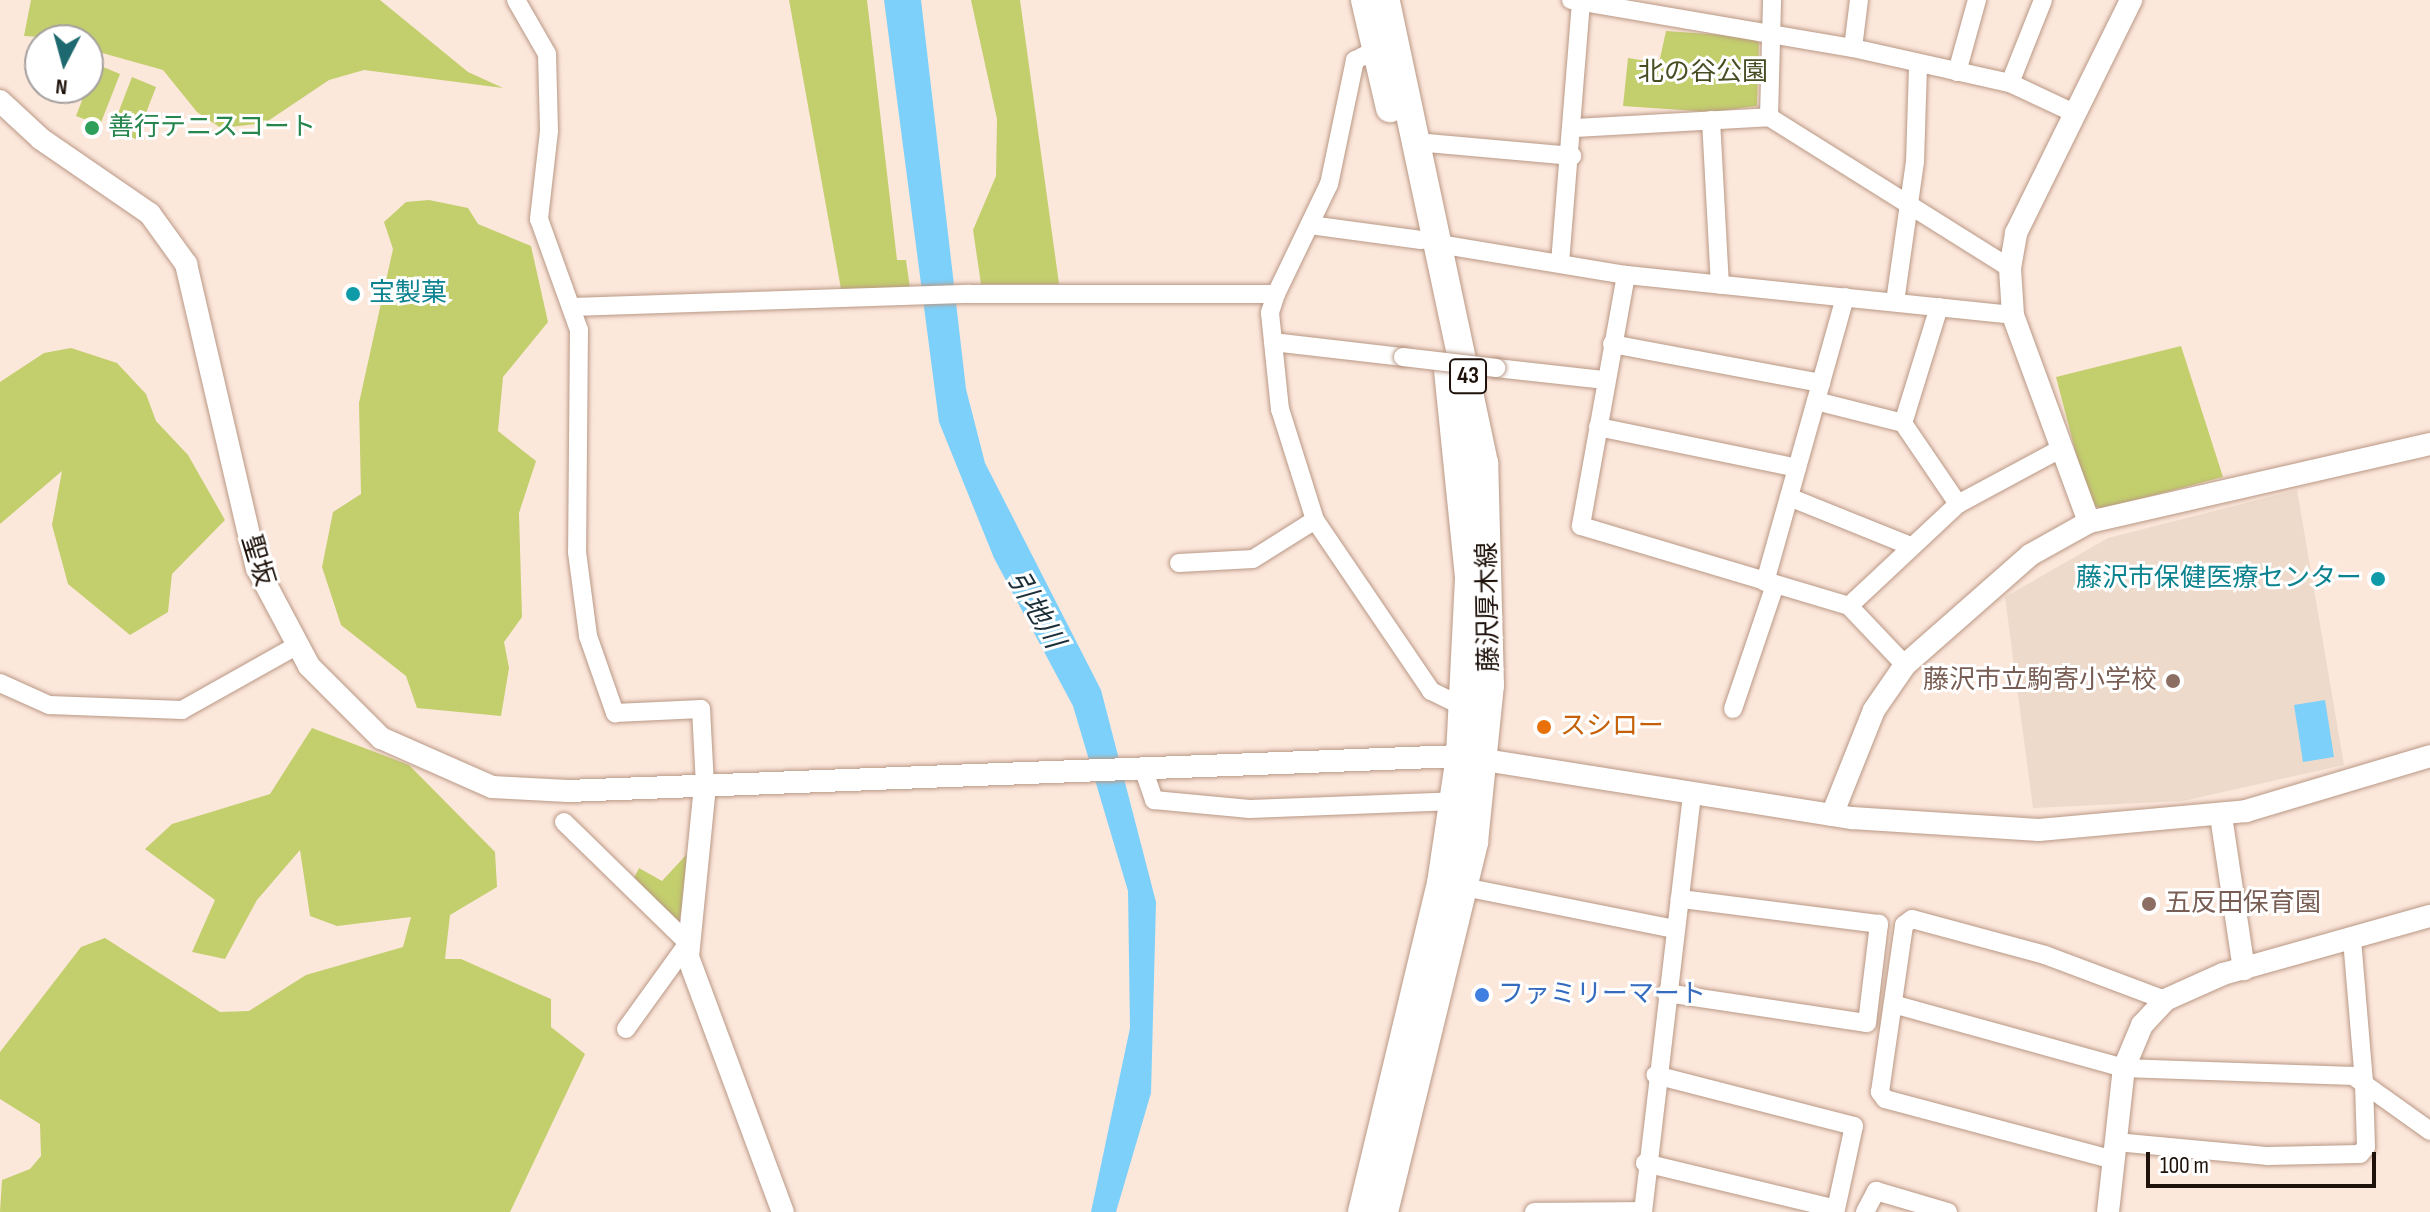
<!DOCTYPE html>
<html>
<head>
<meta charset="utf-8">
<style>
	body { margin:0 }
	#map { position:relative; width:2430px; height:1212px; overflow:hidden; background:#fce7db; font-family:"Sofia Sans Condensed","Noto Sans JP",sans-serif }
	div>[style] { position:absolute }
	.education>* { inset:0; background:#eddaca }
	.green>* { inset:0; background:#c3ce6d }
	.water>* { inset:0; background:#7cd0fa }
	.roads { filter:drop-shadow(0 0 2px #b99885) drop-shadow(0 0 2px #b99885) }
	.minor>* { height:18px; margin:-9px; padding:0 9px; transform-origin:9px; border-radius:9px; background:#fff }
	.tertiary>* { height:22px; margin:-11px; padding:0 11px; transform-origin:11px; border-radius:11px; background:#fff }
	.primary>* { height:28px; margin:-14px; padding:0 14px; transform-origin:14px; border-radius:14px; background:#fff }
	.bridges { filter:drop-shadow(0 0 2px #b99885) drop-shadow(0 0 2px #b99885) }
	.minor-bridge>* { height:18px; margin:-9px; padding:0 9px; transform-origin:9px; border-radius:9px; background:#fff }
	.dots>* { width:22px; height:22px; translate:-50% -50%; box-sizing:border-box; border:4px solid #fff; border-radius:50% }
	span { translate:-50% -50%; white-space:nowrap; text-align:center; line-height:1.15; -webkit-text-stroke:6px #fff; paint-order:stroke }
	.shield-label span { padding:2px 6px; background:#fff; border:2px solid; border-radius:6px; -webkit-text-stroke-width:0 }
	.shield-label { font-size:24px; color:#1e120b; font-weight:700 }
	.park-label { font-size:26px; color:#474c22 }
	.leisure-label { font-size:26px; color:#27864d }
	.left { translate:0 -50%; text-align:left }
	.culture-label { font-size:26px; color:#0d838f }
	.right { translate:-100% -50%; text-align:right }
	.street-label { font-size:26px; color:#1e120b }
	.education-label { font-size:26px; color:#785e54 }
	.food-label { font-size:26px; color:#c56008 }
	.shop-label { font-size:26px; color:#366cbe }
	.water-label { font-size:28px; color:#1c2f39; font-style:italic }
	.north { position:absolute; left:24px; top:24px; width:80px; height:80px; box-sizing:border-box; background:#fff; border:2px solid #a5a09d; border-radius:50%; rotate:186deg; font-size:22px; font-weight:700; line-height:32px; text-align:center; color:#1e120b }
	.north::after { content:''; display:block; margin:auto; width:28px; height:36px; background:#1d696f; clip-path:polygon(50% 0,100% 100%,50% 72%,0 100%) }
	.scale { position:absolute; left:2146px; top:1152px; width:230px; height:36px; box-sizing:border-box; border:4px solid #1e120b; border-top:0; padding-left:10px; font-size:24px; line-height:28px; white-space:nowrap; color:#1e120b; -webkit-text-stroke:6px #fff; paint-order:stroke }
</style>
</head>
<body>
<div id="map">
	<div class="education">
		<div style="clip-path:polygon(2297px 490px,2344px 765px,2183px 801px,2033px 808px,2005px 597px,2108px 538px)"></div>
	</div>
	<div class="green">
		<div style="clip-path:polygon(31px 0,380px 0,468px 72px,503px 88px,364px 70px,329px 80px,265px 123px,221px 128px,197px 112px,163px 70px,88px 49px,88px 40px,24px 36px)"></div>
		<div style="clip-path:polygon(789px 0,867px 0,897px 260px,906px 260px,910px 288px,841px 289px)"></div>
		<div style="clip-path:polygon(971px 0,1020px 0,1059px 284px,981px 284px,973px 230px,996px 176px,997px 119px)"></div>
		<div style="clip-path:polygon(1666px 31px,1751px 37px,1759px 43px,1757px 106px,1711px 112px,1623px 106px,1628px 58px,1659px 63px)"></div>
		<div style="clip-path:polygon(96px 64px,120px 74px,100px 125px,76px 116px)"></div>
		<div style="clip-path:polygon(132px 77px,156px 87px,136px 139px,112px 129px)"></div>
		<div style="clip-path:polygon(429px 200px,468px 208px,478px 224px,531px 246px,548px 322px,503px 377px,498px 431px,536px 461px,519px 513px,522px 617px,504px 642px,509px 668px,501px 716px,417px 708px,406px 676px,341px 625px,322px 567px,333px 512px,361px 494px,359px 403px,393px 249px,384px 222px,406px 202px)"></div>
		<div style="clip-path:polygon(2181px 346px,2223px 477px,2102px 509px,2089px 503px,2056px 377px)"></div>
		<div style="clip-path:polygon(71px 348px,117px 363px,146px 394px,156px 421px,188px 455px,225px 520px,172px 574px,168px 612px,130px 635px,68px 584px,52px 525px,62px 471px,0 524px,0 382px,44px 353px)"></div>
		<div style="clip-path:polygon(312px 728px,409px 765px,495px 852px,497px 887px,450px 915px,445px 959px,461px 959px,551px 999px,551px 1027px,585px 1054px,510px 1212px,0 1212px,2px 1180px,30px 1169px,41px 1156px,40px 1124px,0 1099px,0 1052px,81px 947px,105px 938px,220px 1012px,249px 1011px,306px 975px,403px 947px,411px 917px,337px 926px,310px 916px,300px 850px,257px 900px,225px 959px,192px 952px,215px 900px,145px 849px,172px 824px,270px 794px)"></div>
		<div style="clip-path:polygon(687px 854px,686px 888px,678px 926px,633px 880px,639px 868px,662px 881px)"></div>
	</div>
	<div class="water">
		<div style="clip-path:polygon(884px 0,921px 0,966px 389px,985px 463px,1101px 690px,1156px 902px,1151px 1093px,1116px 1212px,1091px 1212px,1130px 1028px,1128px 891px,1073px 706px,994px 558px,939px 422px)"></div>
		<div style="clip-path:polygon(2325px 700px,2334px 757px,2303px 762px,2294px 705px)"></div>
	</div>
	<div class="roads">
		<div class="minor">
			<div style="left:516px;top:0;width:62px;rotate:60.1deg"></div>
			<div style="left:547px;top:54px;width:77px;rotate:88.5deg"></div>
			<div style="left:549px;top:131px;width:89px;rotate:96.5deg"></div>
			<div style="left:539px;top:219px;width:118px;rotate:70.2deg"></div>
			<div style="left:579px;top:330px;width:222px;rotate:90.5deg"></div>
			<div style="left:577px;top:552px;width:85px;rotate:82.5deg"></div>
			<div style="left:588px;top:636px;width:82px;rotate:70.7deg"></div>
			<div style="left:615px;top:713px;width:86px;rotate:-2.7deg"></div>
			<div style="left:701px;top:709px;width:77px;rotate:87deg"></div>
			<div style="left:1571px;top:0;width:286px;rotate:9.7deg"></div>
			<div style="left:1853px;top:48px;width:161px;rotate:12.6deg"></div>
			<div style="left:2010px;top:83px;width:68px;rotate:25.1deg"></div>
			<div style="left:1385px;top:45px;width:34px;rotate:153deg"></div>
			<div style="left:1355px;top:60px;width:127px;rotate:101.8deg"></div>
			<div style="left:1329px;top:184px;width:122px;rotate:115.7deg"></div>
			<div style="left:1276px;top:294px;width:20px;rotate:108deg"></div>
			<div style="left:1270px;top:313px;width:97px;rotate:84.1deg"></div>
			<div style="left:1280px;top:409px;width:116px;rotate:72.5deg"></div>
			<div style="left:1315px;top:520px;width:207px;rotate:55.8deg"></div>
			<div style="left:1431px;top:691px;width:37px;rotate:26deg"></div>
			<div style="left:1853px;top:48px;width:48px;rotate:-82.9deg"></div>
			<div style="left:1957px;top:72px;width:75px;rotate:-74.5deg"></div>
			<div style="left:2010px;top:83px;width:89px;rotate:-68.3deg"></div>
			<div style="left:1769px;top:117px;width:117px;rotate:-88.5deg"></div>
			<div style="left:1711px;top:120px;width:165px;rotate:86.9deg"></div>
			<div style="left:1575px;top:128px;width:194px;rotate:-3.2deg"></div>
			<div style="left:1769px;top:117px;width:284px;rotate:32.1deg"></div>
			<div style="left:1416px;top:142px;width:157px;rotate:5.1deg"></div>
			<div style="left:1310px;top:225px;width:112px;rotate:7.7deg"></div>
			<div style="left:1439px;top:244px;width:190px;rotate:9.4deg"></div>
			<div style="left:1626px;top:275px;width:389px;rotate:5.9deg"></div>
			<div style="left:1560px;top:263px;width:264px;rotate:-85.4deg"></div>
			<div style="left:1626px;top:275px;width:255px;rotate:100.2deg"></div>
			<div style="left:1581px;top:526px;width:280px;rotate:16.6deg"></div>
			<div style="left:1849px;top:606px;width:81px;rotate:46.5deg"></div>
			<div style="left:1895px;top:302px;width:141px;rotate:-81.9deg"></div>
			<div style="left:1915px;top:162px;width:98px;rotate:-88.2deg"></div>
			<div style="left:572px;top:307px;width:398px;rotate:-1.9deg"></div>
			<div style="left:970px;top:294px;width:306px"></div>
			<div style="left:1939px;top:307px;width:121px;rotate:107.2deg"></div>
			<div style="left:1903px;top:423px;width:98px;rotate:55.8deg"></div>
			<div style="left:1273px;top:342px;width:131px;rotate:6.6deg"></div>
			<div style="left:1612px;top:344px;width:213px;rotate:10.6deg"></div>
			<div style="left:1496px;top:368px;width:110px;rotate:6.3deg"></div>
			<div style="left:1816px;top:401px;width:90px;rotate:14.2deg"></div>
			<div style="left:1598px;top:427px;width:203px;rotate:11.6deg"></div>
			<div style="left:1789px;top:497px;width:128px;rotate:22deg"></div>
			<div style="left:1179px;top:563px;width:74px;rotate:-3.1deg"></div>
			<div style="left:1253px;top:559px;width:73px;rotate:-32.2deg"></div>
			<div style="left:1765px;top:582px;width:296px;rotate:-74.3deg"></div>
			<div style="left:1849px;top:606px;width:149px;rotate:-43.1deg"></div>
			<div style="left:1958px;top:504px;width:118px;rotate:-28.3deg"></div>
			<div style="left:0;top:683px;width:54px;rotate:24.2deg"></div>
			<div style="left:49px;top:705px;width:133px;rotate:2.2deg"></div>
			<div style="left:182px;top:710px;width:131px;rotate:-29.3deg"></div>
			<div style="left:1733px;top:709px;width:131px;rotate:-71.3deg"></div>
			<div style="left:1143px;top:768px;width:34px;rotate:71deg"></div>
			<div style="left:1154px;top:800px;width:96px;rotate:5.4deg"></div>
			<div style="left:1250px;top:809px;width:205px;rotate:-2.2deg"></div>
			<div style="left:564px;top:822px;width:173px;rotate:44.3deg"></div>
			<div style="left:688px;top:943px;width:106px;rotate:125.8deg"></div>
			<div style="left:1464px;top:887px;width:214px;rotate:11.3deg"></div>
			<div style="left:1666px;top:993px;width:203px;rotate:8.5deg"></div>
			<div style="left:1867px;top:1023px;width:100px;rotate:-83.1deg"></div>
			<div style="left:1879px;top:924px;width:201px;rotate:-172.8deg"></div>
			<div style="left:1893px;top:1004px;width:240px;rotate:15.5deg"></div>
			<div style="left:2124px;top:1068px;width:229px;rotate:2deg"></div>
			<div style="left:2353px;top:1076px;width:95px;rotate:35.5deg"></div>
			<div style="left:2116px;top:1142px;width:153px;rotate:5.3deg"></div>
			<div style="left:2268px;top:1156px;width:92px;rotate:-1.2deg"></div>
			<div style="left:2360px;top:1154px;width:9px;rotate:-49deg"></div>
			<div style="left:2366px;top:1147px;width:65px;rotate:-91.8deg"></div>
			<div style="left:2364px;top:1082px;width:143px;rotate:-94.8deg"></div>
			<div style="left:2114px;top:1160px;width:237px;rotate:-165.1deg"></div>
			<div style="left:1885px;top:1099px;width:9px;rotate:-126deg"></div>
			<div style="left:1880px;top:1092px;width:169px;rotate:-81.8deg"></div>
			<div style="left:1904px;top:925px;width:10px;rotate:-37deg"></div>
			<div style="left:1912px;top:919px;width:138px;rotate:15.1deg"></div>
			<div style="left:2045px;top:955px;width:128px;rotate:20.6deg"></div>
			<div style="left:1645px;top:1163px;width:196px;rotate:13.5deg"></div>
			<div style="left:1836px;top:1209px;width:85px;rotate:-77.8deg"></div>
			<div style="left:1854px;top:1126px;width:205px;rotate:-165.6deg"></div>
			<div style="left:1534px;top:1212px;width:109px;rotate:-0.5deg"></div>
			<div style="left:1643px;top:1212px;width:423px;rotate:-83.3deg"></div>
			<div style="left:1865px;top:1212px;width:24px;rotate:-62deg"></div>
			<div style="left:1876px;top:1191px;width:75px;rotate:16.3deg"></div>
		</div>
		<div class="tertiary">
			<div style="left:0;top:101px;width:56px;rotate:42.8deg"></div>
			<div style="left:41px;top:139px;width:132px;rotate:34.5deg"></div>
			<div style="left:150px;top:214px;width:62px;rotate:54.2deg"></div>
			<div style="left:186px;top:264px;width:312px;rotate:76.9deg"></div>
			<div style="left:257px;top:568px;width:111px;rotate:62deg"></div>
			<div style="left:309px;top:666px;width:102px;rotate:45deg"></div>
			<div style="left:381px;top:738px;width:121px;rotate:23.8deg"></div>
			<div style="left:492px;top:787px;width:76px;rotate:3deg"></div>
			<div style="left:568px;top:791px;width:893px;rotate:-2.25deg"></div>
			<div style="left:1460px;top:756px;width:397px;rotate:9deg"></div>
			<div style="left:1852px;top:818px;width:187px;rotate:3.7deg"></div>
			<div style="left:2039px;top:830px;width:208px;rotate:-5.2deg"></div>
			<div style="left:2246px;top:811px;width:192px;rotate:-16.6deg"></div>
			<div style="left:2089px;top:522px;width:221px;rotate:-110.2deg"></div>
			<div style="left:2013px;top:315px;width:47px;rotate:-93.7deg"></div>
			<div style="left:2010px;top:268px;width:36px;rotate:-80deg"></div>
			<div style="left:2016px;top:233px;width:260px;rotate:-63.7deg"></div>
			<div style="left:705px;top:786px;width:172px;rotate:95.7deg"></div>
			<div style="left:688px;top:957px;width:272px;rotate:69.6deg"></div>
			<div style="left:1832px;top:815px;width:113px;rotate:-68.2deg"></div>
			<div style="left:1874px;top:710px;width:55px;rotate:-55.4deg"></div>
			<div style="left:1905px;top:665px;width:167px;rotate:-41.3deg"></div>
			<div style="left:2030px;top:555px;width:68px;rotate:-29.2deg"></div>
			<div style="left:2089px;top:522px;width:350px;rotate:-12.9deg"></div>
			<div style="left:2221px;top:816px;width:155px;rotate:81.5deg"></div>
			<div style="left:2108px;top:1212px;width:145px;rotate:-83.7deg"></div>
			<div style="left:2124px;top:1068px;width:47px;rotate:-67.3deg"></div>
			<div style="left:2142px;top:1025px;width:34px;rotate:-47deg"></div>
			<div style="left:2165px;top:1000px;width:64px;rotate:-24.1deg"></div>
			<div style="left:2223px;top:974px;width:215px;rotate:-15.7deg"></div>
		</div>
		<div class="primary">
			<div style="left:1365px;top:0;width:111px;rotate:77deg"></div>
			<div style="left:1362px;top:1212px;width:338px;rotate:-76.5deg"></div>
			<div style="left:1441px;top:883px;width:128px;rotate:-81.5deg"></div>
			<div style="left:1460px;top:756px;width:179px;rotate:-87.1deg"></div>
			<div style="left:1469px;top:577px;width:206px;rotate:-95.8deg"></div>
			<div style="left:1384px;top:1212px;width:381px;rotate:-76.3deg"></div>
			<div style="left:1474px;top:842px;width:158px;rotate:-84.2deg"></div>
			<div style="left:1490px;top:685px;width:222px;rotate:-91.5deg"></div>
			<div style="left:1484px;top:463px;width:473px;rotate:-102deg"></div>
		</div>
	</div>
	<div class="bridges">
		<div class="minor-bridge">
			<div style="left:1403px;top:357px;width:94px;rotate:6.7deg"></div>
		</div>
	</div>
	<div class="dots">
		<div style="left:92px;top:128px;background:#2e9e5b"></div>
		<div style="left:353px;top:294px;background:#0f9aa8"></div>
		<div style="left:2378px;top:579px;background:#0f9aa8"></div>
		<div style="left:2173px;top:681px;background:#8d6e63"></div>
		<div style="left:1544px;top:727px;background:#e8710a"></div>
		<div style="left:2149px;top:904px;background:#8d6e63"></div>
		<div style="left:1482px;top:995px;background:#3f7fe0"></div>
	</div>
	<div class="shield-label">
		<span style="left:1468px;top:376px">43</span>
	</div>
	<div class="park-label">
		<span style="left:1703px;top:73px">北の谷公園</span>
	</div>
	<div class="leisure-label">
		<span class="left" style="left:108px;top:128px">善行テニスコート</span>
	</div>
	<div class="culture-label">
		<span class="left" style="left:369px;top:294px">宝製菓</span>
		<span class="right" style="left:2362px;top:579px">藤沢市保健医療センター</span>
	</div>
	<div class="street-label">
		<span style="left:257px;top:561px;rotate:73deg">聖坂</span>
		<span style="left:1489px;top:607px;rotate:-91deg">藤沢厚木線</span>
	</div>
	<div class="education-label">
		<span class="right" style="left:2157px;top:681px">藤沢市立駒寄小学校</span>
		<span class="left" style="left:2165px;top:904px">五反田保育園</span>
	</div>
	<div class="food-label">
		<span class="left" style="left:1560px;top:727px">スシロー</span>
	</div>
	<div class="shop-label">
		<span class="left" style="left:1498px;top:995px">ファミリーマート</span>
	</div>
	<div class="water-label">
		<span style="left:1035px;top:610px;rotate:60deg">引地川</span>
	</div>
	<div class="north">N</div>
	<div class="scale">100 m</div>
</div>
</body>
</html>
